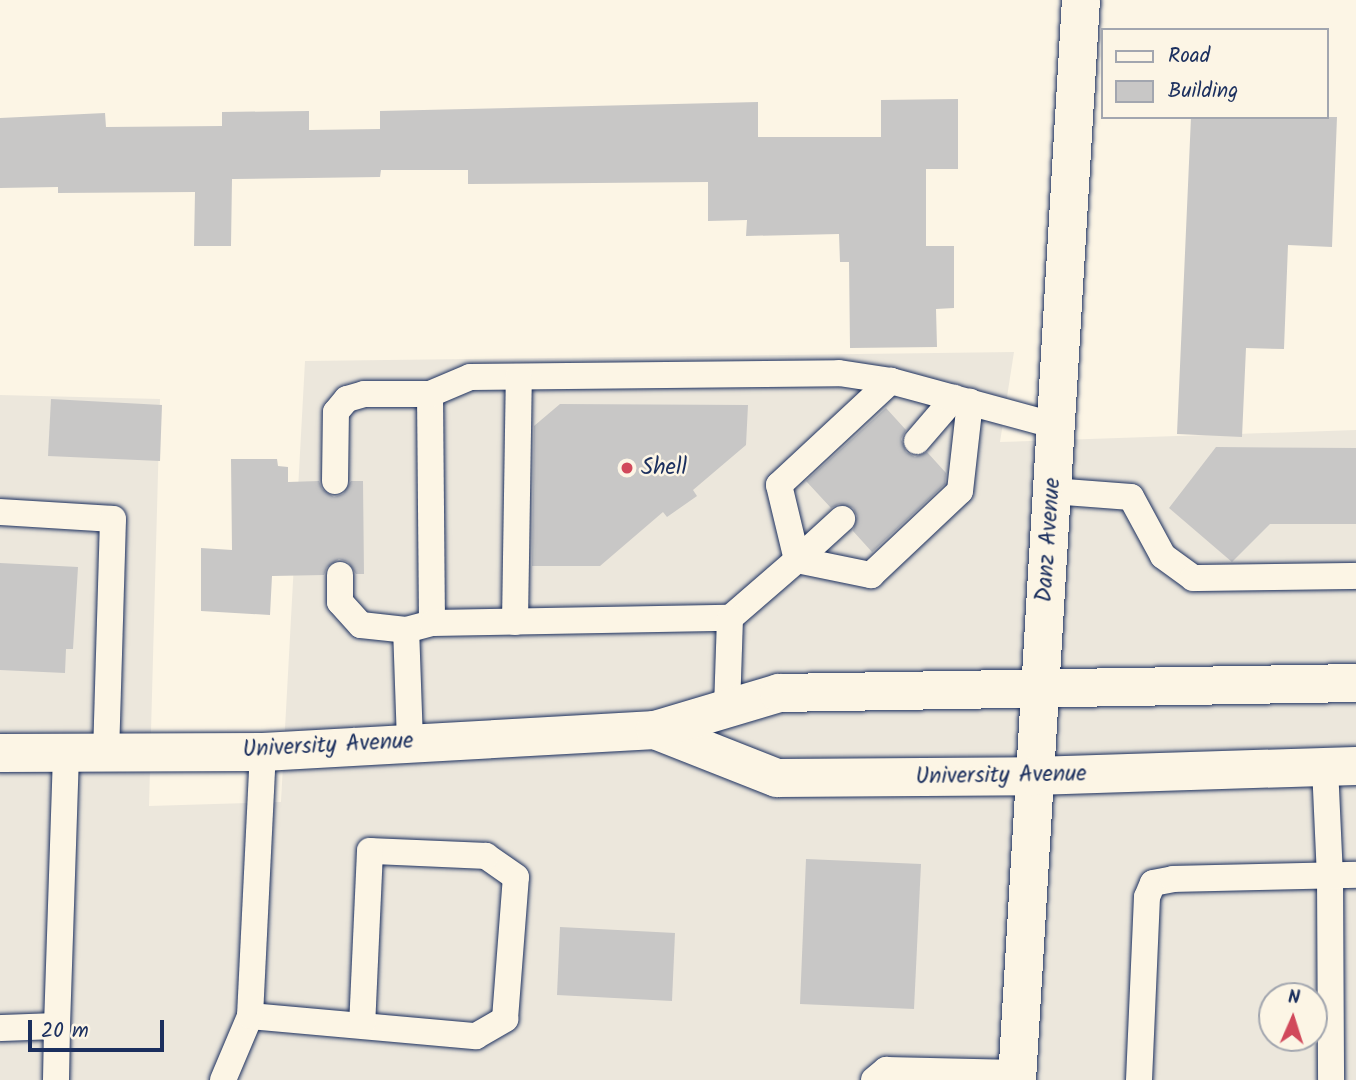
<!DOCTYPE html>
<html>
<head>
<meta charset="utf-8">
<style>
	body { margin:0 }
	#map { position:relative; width:1356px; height:1080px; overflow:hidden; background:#fcf5e5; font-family:Kalam,sans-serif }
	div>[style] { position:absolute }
	.built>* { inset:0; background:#ece7dc }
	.building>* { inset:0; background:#c8c7c6 }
	.roads { filter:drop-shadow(0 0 2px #1b2f5e) drop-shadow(0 0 2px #1b2f5e) }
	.lane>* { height:26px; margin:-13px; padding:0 13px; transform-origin:13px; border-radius:13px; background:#fcf5e5 }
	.secondary>* { height:38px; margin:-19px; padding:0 19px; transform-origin:19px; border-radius:19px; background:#fcf5e5 }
	.primary>* { height:38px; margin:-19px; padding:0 19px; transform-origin:19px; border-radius:19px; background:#fcf5e5 }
	.dots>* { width:19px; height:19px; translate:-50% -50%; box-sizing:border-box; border:4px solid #fcf5e5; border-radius:50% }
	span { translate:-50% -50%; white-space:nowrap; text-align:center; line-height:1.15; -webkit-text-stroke:5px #fcf5e5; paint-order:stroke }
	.poi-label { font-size:23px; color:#1b2f5e }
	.left { translate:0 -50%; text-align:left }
	.street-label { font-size:23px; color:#1b2f5e }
	.legend { position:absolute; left:1101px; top:28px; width:228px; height:91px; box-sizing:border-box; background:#fcf5e5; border:2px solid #a2a6af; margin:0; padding:9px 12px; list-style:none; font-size:21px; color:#1b2f5e }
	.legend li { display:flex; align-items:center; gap:14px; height:35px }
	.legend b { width:35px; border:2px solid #a2a6af }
	.north { position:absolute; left:1258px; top:982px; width:70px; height:70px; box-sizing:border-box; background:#fcf5e5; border:2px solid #a2a6af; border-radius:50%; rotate:3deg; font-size:19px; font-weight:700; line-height:28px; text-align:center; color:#1b2f5e }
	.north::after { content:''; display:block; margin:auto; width:24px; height:32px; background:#d1495b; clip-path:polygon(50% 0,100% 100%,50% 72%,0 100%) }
	.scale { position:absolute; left:28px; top:1020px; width:136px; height:32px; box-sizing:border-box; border:4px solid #1b2f5e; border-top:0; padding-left:9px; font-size:21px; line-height:24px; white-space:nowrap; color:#1b2f5e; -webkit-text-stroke:5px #fcf5e5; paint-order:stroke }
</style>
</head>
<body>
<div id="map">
	<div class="built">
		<div style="clip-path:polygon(evenodd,1014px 352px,1000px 442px,1356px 430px,1356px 1080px,0 1080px,0 395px,160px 399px,149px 806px,281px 802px,305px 361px,1014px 352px,1272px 996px,1314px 996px,1314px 1038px,1272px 1038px,1272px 996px)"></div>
	</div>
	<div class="building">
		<div style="clip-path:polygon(958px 99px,958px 169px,926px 169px,926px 246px,954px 246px,954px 308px,936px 309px,937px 347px,850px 348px,849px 262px,840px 262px,839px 234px,746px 236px,747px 220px,708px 221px,708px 182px,468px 184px,468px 170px,381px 170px,380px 177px,232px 179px,231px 246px,194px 246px,195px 192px,58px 193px,58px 187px,0 188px,0 118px,105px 113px,106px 127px,222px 126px,222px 112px,309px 111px,309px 130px,380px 129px,380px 111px,758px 102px,758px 137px,881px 137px,881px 100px)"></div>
		<div style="clip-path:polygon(1191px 117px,1337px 117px,1332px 247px,1288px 245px,1284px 349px,1246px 348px,1242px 437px,1177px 434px)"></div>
		<div style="clip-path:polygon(51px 399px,162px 405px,160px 461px,48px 456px)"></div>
		<div style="clip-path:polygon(560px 404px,748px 405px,746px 445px,693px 490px,697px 496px,667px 517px,663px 512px,600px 566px,532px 566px,534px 426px)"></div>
		<div style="clip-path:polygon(886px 408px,906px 430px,901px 439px,906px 452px,915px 457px,927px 452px,946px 473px,945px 484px,872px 552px,853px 531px,857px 516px,853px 508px,839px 504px,831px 508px,806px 481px)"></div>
		<div style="clip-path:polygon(1216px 447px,1356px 448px,1356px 524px,1270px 524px,1232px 562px,1169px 508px)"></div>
		<div style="clip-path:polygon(231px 459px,277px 459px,278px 466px,288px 467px,288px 482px,319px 481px,322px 489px,334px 497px,343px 494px,351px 481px,363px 481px,364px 574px,356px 574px,348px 562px,339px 559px,327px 567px,324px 575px,272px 576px,270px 615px,201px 611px,201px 548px,232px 550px)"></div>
		<div style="clip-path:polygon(0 563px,78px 567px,73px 649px,66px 649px,65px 673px,0 670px)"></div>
		<div style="clip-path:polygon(806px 859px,921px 864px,914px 1009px,800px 1004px)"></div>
		<div style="clip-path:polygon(560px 927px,675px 933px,672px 1001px,557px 995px)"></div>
	</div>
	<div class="roads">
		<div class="lane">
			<div style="left:430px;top:394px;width:229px;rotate:89.5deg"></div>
			<div style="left:917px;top:441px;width:57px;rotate:-49.3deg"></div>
			<div style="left:335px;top:481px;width:69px;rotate:-89.2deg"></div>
			<div style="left:336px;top:412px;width:17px;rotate:-50deg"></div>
			<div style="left:347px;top:399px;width:18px;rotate:-16deg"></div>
			<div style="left:364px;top:394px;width:66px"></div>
			<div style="left:430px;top:394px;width:43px;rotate:-23deg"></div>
			<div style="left:470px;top:377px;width:369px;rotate:-0.6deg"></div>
			<div style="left:839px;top:373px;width:53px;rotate:8.7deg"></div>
			<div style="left:891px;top:381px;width:172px;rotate:15.2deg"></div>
			<div style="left:1052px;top:491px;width:79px;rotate:4.3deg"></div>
			<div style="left:1131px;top:497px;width:67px;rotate:61.5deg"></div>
			<div style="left:1163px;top:556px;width:37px;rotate:36deg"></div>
			<div style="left:1193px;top:578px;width:163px;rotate:-0.7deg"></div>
			<div style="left:0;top:512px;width:113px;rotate:3.5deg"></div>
			<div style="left:113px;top:519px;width:232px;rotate:91.7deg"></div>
			<div style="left:797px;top:560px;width:76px;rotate:11.5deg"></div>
			<div style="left:871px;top:575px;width:122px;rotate:-43.3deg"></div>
			<div style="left:960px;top:491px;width:90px;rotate:-83.6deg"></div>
			<div style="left:797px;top:560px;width:61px;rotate:-42.3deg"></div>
			<div style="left:340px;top:575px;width:27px;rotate:90deg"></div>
			<div style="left:340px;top:602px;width:31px;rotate:48deg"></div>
			<div style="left:361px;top:625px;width:45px;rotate:6.3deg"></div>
			<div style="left:730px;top:618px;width:89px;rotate:-40.9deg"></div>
			<div style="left:797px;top:560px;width:77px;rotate:-103.5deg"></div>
			<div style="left:779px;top:485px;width:153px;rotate:-42.9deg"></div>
			<div style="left:515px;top:622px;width:245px;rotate:-89.1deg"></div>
			<div style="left:410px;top:742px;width:112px;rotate:-92deg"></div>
			<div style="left:406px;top:630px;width:27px;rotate:-15deg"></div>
			<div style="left:432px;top:623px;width:298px;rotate:-1deg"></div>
			<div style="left:730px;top:618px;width:91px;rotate:91.9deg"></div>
			<div style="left:1325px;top:767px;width:109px;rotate:87.4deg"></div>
			<div style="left:1330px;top:876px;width:204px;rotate:89.7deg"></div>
			<div style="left:250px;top:1016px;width:227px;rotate:5.1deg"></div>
			<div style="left:476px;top:1036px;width:34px;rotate:-30deg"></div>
			<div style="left:505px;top:1019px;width:142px;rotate:-85.6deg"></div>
			<div style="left:516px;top:877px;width:37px;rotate:-145deg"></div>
			<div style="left:486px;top:856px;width:116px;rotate:-177.5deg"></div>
			<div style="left:370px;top:851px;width:174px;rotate:92.6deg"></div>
			<div style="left:0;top:1028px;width:57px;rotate:-2deg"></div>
			<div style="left:57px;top:1026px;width:274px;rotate:-88.1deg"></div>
			<div style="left:56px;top:1080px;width:54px;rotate:-88.9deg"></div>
			<div style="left:223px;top:1080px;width:69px;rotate:-67.1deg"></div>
			<div style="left:250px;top:1016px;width:264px;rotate:-87.2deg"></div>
			<div style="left:874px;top:1080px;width:16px;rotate:-40deg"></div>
			<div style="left:886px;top:1070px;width:132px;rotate:1.3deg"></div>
			<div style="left:1139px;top:1080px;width:183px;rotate:-87.5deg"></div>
			<div style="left:1147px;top:897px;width:15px;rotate:-67deg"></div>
			<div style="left:1153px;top:883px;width:20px;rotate:-11deg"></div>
			<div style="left:1173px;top:879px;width:183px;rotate:-1.3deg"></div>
		</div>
		<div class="secondary">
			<div style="left:1017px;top:1080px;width:1082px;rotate:-86.61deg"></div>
		</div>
		<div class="primary">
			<div style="left:655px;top:730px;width:131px;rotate:21.5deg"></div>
			<div style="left:777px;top:778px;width:257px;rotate:-0.4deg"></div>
			<div style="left:1034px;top:776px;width:322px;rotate:-1.8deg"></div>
			<div style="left:0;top:753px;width:263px;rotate:-0.2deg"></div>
			<div style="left:263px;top:752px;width:393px;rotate:-3.2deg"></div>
			<div style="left:655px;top:730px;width:129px;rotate:-16.6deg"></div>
			<div style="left:779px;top:693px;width:577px;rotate:-0.99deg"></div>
		</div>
	</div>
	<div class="dots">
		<div style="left:627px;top:468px;background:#d1495b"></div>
	</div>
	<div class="poi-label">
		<span class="left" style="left:641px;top:468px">Shell</span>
	</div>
	<div class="street-label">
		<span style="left:1049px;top:540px;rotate:-86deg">Danz Avenue</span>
		<span style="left:328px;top:746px;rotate:-3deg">University Avenue</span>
		<span style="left:1001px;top:776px;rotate:-1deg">University Avenue</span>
	</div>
	<ul class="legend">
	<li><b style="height:9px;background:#fcf5e5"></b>Road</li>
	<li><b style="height:19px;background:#c8c7c6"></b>Building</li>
	</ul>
	<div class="north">N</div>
	<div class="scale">20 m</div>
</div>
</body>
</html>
